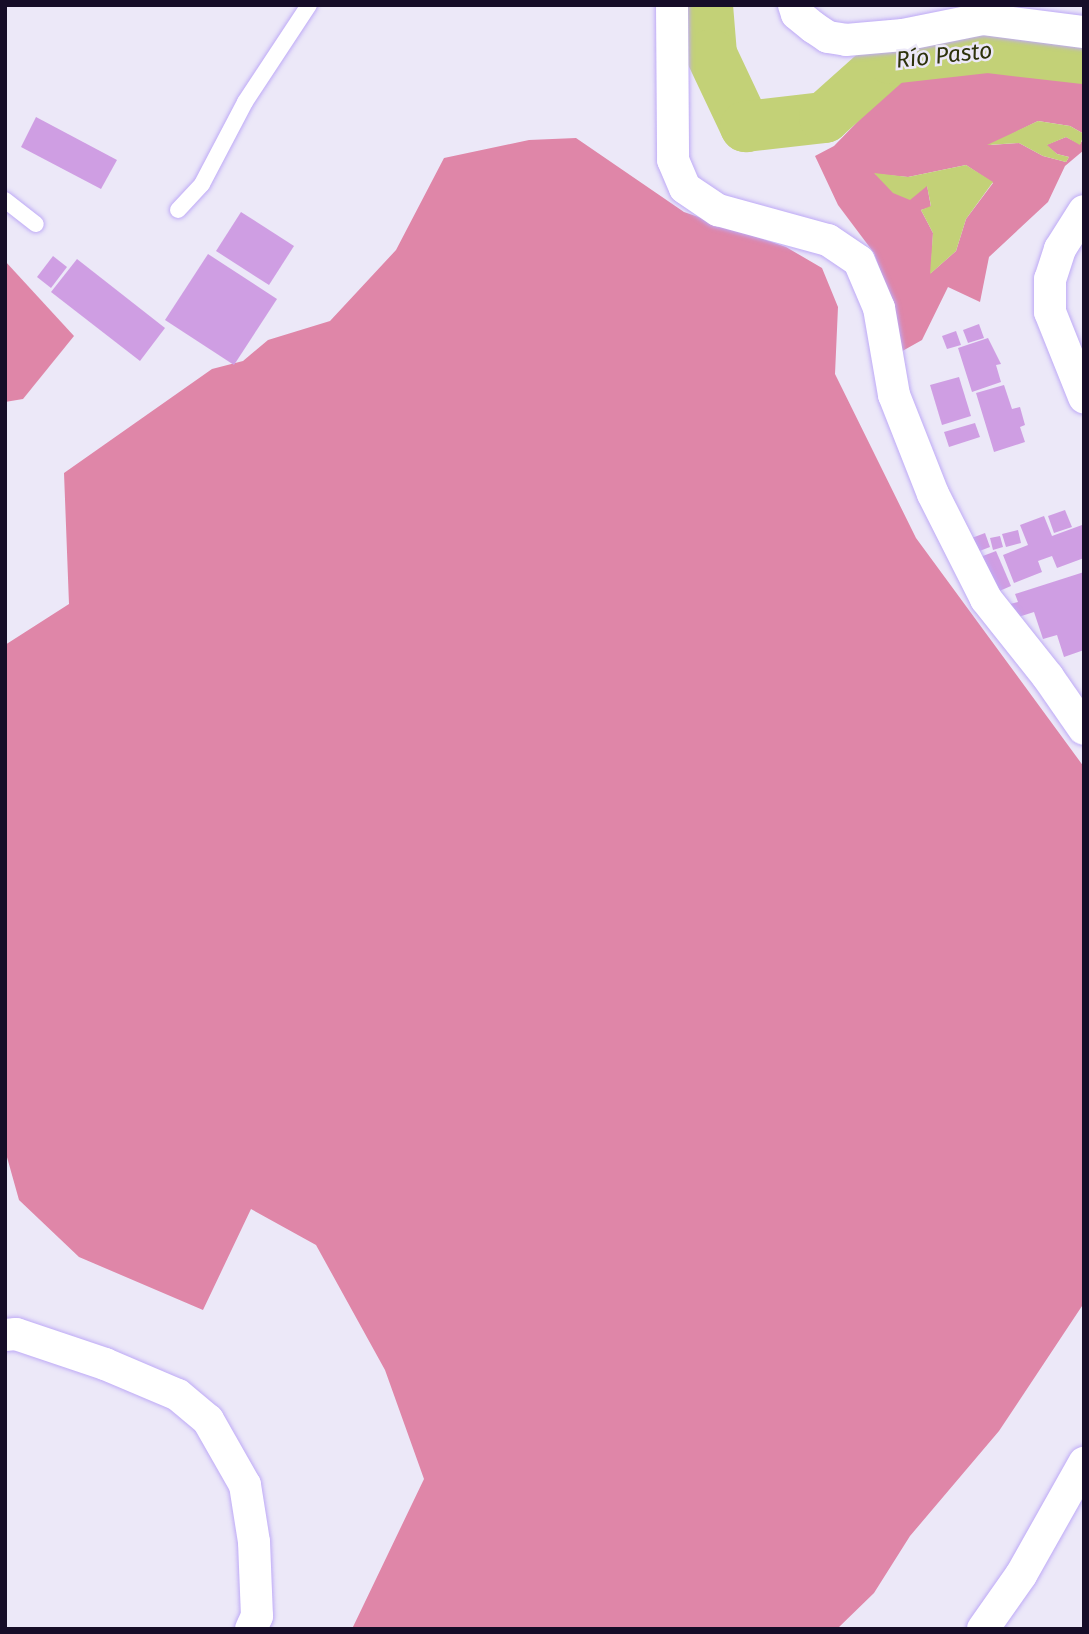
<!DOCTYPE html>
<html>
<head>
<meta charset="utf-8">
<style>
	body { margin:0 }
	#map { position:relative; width:1089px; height:1634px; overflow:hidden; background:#ece8f8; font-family:"Fira Sans",sans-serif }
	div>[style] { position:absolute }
	.forest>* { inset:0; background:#df86a8 }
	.water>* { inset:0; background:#c3d177 }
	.river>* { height:51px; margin:-25.5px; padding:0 25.5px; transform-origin:25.5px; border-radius:25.5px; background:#c3d177 }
	.building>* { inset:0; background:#cf9ee3 }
	.roads { filter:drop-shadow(0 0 2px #beaaf6) drop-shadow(0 0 2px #beaaf6) }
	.service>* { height:16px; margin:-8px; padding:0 8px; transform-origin:8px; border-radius:8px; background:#fff }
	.minor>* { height:32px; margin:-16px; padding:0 16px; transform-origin:16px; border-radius:16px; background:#fff }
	span { translate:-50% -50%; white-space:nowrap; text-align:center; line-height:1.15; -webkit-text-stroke:5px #ece8f8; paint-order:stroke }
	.water-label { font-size:23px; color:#2d320b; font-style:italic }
	.frame { position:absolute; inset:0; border:7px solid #160d28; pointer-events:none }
</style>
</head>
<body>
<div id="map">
	<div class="forest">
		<div style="clip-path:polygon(evenodd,996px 61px,1084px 74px,1084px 134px,1070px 126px,1038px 121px,990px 145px,1019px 143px,1043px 156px,1066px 162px,1069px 157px,1057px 154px,1046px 145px,1066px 137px,1080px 144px,1084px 138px,1084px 150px,1065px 166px,1048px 202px,989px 257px,980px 302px,948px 287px,922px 340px,881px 363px,890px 298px,874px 253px,838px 205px,815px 156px,834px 146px,904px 74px,938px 65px,996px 61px,966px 165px,993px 183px,966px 219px,956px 251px,931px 273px,933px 233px,921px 210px,931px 207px,927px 185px,875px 174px,908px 177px,966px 165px)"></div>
		<div style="clip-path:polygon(576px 138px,684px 212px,786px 247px,822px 268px,838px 307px,835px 374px,916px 538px,1084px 767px,1084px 1303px,999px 1431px,910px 1536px,874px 1593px,837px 1629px,352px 1629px,424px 1479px,385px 1370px,316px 1245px,251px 1209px,203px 1310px,79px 1257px,19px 1200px,5px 1150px,5px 645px,69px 604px,64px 473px,212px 369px,243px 361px,268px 340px,330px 321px,396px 250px,444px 158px,529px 140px)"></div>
		<div style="clip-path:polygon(5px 261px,74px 336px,23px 399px,5px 402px)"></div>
	</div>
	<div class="water">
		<div style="clip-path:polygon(1038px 121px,1070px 126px,1084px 134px,1080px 145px,1066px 137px,1047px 145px,1057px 154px,1069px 157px,1066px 162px,1043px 156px,1019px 143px,987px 145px)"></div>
		<div style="clip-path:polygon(966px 165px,993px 182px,966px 219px,956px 251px,930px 274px,933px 233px,921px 210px,931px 206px,927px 186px,910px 200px,893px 193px,874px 173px,908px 177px)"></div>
	</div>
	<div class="river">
		<div style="left:707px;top:5px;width:49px;rotate:85.3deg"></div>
		<div style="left:711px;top:54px;width:80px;rotate:64.7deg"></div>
		<div style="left:745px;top:126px;width:80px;rotate:-6.5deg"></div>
		<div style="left:824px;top:117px;width:89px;rotate:-41.8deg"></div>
		<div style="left:890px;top:58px;width:98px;rotate:-6.5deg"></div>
		<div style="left:987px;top:47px;width:98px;rotate:6.5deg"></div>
	</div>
	<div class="building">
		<div style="clip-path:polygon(36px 117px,117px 160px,101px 189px,21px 147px)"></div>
		<div style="clip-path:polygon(241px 212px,294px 246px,269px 285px,216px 251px)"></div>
		<div style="clip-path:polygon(208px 254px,277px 299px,234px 365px,165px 320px)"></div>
		<div style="clip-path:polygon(53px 256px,67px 267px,51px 288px,37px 277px)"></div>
		<div style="clip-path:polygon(77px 259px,165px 328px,140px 361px,51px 292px)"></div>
		<div style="clip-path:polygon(979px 324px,984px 338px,968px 343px,963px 330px)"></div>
		<div style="clip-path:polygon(956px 331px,961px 345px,947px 349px,942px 336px)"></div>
		<div style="clip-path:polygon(988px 338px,1001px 364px,996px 365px,1001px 382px,972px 392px,958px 348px)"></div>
		<div style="clip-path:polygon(959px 377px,971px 416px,942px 425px,930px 385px)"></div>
		<div style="clip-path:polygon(1004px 385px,1012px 409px,1020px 407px,1025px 425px,1020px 427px,1025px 442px,994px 452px,976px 393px)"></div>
		<div style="clip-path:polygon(975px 423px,980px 437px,949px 447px,944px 432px)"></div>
		<div style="clip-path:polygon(1065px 510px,1072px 527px,1054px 533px,1048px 516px)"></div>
		<div style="clip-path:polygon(1044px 516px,1052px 536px,1082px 525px,1084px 558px,1057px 568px,1052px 556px,1038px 561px,1042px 572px,1014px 583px,1003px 555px,1028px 545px,1020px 525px)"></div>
		<div style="clip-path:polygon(1018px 530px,1021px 543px,1006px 547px,1002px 534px)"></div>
		<div style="clip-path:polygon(985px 533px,990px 547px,969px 555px,964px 541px)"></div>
		<div style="clip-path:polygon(1000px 536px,1003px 547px,993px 550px,990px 538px)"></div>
		<div style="clip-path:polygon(996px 551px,1011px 586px,990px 595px,975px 559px)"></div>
		<div style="clip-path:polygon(1084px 572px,1084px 650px,1064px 657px,1057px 635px,1043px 639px,1034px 612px,1015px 618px,1010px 604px,1018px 602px,1015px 594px)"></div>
	</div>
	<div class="roads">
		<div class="service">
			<div style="left:5px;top:200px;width:39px;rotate:38deg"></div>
			<div style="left:178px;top:210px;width:35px;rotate:-47deg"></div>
			<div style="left:202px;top:184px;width:93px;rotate:-62.3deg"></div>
			<div style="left:245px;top:102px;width:116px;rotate:-56.6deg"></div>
		</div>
		<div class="minor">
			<div style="left:672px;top:5px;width:155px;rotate:89.6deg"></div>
			<div style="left:673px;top:160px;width:30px;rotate:67deg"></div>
			<div style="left:685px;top:188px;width:40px;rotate:34deg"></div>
			<div style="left:718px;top:210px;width:114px;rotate:15.3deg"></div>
			<div style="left:828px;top:240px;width:37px;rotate:34deg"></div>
			<div style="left:859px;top:261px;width:51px;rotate:66.9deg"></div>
			<div style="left:879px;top:308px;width:88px;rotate:80.2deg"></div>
			<div style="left:894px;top:395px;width:106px;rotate:68.5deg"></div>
			<div style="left:933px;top:494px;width:118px;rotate:63.2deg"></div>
			<div style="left:986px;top:599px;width:100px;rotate:51.5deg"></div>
			<div style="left:1048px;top:677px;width:63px;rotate:55.3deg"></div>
			<div style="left:794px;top:5px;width:9px;rotate:72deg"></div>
			<div style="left:797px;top:14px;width:21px;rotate:39deg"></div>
			<div style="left:813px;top:27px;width:18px;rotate:34deg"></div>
			<div style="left:828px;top:37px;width:18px;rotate:9deg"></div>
			<div style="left:846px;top:40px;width:57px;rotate:-5deg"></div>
			<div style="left:903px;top:35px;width:81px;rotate:-11.4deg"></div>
			<div style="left:982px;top:19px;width:103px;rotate:7.3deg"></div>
			<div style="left:1084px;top:211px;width:45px;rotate:122.3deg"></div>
			<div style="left:1060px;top:249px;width:32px;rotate:108deg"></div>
			<div style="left:1050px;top:279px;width:33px;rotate:90deg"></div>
			<div style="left:1050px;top:312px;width:92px;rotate:68.2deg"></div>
			<div style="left:5px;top:1335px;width:11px;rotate:-5deg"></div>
			<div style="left:16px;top:1334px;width:94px;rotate:18.6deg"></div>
			<div style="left:105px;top:1364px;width:79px;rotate:23deg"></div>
			<div style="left:178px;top:1395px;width:39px;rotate:40deg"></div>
			<div style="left:208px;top:1420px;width:75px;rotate:60.4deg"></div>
			<div style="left:245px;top:1485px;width:58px;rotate:81deg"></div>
			<div style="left:254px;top:1542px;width:74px;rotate:87.7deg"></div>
			<div style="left:257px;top:1616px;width:14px;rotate:115deg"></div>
			<div style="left:983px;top:1629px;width:66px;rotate:-54.9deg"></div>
			<div style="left:1021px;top:1575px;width:129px;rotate:-60.6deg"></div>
		</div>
	</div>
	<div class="water-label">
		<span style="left:944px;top:55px;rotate:-6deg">Río Pasto</span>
	</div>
	<div class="frame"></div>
</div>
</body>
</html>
